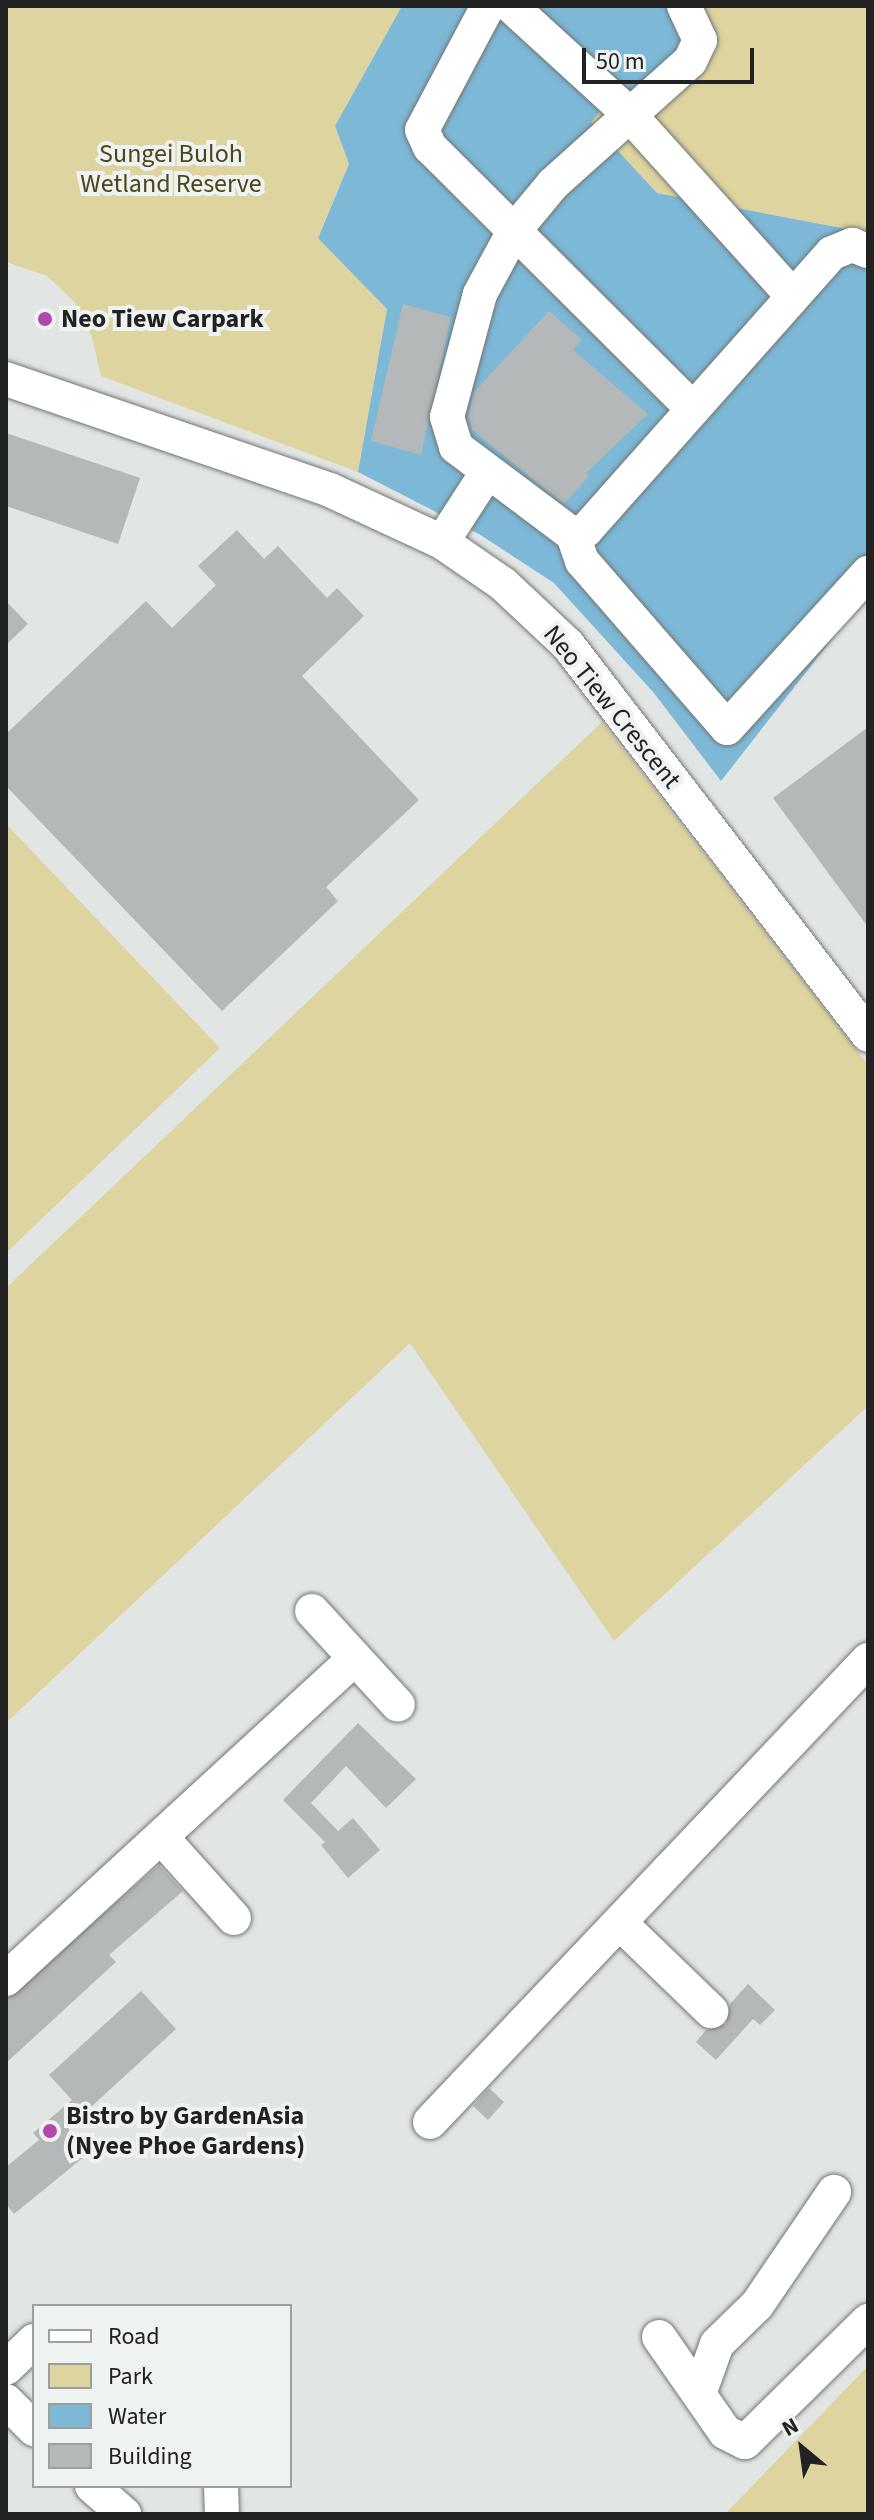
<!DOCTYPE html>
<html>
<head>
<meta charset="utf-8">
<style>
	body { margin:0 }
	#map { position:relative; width:874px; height:2520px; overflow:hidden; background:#e1e5e3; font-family:"Source Sans 3",sans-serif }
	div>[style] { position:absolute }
	.green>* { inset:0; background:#ddd49f }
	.water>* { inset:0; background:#7db8d6 }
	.building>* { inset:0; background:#b4b8b8 }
	.roads { filter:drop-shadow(0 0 2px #737675) drop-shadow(0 0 2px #737675) }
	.minor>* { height:34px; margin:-17px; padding:0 17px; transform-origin:17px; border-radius:17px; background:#fff }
	.dots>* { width:22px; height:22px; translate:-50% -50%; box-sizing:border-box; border:4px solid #eef2f0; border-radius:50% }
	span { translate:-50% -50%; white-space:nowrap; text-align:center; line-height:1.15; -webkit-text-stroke:8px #eef2f0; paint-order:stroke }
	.park-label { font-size:26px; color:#4d461b }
	.poi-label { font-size:26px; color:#212221; font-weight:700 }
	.left { translate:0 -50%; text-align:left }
	.street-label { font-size:26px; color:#212221 }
	.frame { position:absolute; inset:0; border:8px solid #212221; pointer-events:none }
	.legend { position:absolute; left:32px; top:2304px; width:260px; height:184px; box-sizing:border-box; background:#eef2f0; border:2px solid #9c9f9d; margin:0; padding:10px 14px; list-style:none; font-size:24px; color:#212221 }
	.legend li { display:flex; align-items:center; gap:16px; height:40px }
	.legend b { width:40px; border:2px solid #9c9f9d }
	.north { position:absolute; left:762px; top:2408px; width:80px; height:80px; -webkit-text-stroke:6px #eef2f0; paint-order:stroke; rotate:331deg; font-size:22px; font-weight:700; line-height:32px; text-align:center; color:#212221 }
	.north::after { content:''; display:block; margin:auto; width:28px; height:36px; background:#212221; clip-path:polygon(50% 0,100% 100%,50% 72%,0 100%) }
	.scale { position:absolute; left:582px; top:48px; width:172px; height:36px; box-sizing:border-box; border:4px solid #212221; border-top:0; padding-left:10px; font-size:24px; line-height:28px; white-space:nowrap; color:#212221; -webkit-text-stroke:6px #eef2f0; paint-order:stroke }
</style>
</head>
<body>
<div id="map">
	<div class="green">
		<div style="clip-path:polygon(6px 6px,402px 6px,335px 126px,349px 164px,318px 237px,387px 309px,358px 472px,101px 376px,92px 337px,74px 301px,47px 276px,6px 262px)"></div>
		<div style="clip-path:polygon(624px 6px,868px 6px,868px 233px,657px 193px,588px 119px,665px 50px)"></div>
		<div style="clip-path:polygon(602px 722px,868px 1065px,868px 1406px,614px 1641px,410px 1343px,6px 1723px,6px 1288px)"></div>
		<div style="clip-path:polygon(6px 824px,220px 1048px,6px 1253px)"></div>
		<div style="clip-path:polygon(868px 2366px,868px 2514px,725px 2514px)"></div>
	</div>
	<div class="water">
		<div style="clip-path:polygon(402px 6px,667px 6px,690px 38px,630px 99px,617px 93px,591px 122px,657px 193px,868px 233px,868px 593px,721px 781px,654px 693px,554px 583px,479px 534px,358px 472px,387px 309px,318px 238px,349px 164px,335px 126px)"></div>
	</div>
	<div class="building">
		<div style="clip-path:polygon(403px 304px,451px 317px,421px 455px,371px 441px)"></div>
		<div style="clip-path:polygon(549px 311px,582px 340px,573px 350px,648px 414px,586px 473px,589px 476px,564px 504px,472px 430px,468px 417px,474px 392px)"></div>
		<div style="clip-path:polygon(6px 433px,140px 478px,118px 544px,6px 506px)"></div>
		<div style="clip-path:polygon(237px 530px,264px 559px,278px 546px,327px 598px,337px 588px,364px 616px,302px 676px,419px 800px,326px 887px,338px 901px,222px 1011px,6px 786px,6px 734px,146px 601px,172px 628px,216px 585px,198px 566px)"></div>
		<div style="clip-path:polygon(6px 601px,28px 624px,6px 645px)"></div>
		<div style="clip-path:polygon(868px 727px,868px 927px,773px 798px)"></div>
		<div style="clip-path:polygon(358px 1723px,416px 1779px,386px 1808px,346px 1766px,311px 1803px,338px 1831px,353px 1818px,380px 1850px,348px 1878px,321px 1845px,325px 1842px,283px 1800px)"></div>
		<div style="clip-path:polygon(159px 1865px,183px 1891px,109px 1955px,116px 1962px,6px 2063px,6px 1999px)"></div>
		<div style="clip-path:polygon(748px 1984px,775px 2010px,760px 2025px,753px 2019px,716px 2060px,696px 2042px,706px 2030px,726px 2024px,730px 2004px)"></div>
		<div style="clip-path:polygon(141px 1991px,176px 2029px,68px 2128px,85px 2156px,14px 2214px,6px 2204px,6px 2167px,39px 2140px,33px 2133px,72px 2100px,49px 2075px)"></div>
		<div style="clip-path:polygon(489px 2088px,504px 2102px,488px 2120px,473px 2106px)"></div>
	</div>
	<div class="roads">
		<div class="minor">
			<div style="left:488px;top:6px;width:140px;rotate:118deg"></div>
			<div style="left:422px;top:130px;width:19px;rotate:65deg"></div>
			<div style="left:430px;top:147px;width:371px;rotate:44.9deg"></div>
			<div style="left:511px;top:6px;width:157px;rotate:42.4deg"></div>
			<div style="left:627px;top:112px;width:246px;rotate:48deg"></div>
			<div style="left:684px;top:6px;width:38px;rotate:65deg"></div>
			<div style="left:700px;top:40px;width:23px;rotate:115deg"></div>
			<div style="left:690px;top:61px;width:184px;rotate:138.1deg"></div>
			<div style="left:553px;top:184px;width:61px;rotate:129.7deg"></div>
			<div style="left:514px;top:231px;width:72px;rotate:118.4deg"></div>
			<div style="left:480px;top:294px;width:127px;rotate:105deg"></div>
			<div style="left:447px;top:417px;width:31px;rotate:73deg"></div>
			<div style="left:456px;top:447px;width:146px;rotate:36.9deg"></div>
			<div style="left:573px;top:535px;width:28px;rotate:71deg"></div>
			<div style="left:582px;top:561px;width:221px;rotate:49deg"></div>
			<div style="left:727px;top:728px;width:210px;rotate:-47.7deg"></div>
			<div style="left:6px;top:379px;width:342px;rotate:18.9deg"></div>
			<div style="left:330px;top:490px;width:123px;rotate:24.9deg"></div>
			<div style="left:442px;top:542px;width:74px;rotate:34.5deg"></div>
			<div style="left:503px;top:584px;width:89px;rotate:43.2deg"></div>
			<div style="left:568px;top:645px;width:492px;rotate:52.4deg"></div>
			<div style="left:573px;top:535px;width:14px;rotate:-21deg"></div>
			<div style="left:586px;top:530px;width:370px;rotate:-48.4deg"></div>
			<div style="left:832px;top:253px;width:22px;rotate:-22deg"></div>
			<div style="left:852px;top:245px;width:17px;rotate:21deg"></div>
			<div style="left:442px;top:542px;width:81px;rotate:-57.1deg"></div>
			<div style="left:312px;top:1611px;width:127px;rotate:47.5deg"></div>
			<div style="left:161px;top:1837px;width:109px;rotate:48deg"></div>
			<div style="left:620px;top:1923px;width:127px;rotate:44deg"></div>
			<div style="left:6px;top:1979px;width:474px;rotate:-42.6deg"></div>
			<div style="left:430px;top:2122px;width:637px;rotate:-46.53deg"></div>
			<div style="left:659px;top:2337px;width:116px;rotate:55.2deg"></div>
			<div style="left:725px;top:2432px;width:22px;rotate:27deg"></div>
			<div style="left:745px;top:2442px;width:173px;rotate:-44.5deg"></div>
			<div style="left:6px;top:2368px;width:39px;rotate:-44deg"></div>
			<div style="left:699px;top:2394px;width:53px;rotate:-70.2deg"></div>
			<div style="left:717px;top:2344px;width:56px;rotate:-44.3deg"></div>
			<div style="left:757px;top:2305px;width:137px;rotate:-55.7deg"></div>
			<div style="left:6px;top:2401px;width:40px;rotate:45deg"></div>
			<div style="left:92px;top:2486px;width:43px;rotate:41.2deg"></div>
			<div style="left:221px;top:2486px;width:28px;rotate:88deg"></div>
		</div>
	</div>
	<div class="dots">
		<div style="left:45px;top:319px;background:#b149ad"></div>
		<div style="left:50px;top:2131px;background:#b149ad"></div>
	</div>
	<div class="park-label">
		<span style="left:171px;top:169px">Sungei Buloh<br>Wetland Reserve</span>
	</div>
	<div class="poi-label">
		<span class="left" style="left:61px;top:319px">Neo Tiew Carpark</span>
		<span class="left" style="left:66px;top:2131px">Bistro by GardenAsia<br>(Nyee Phoe Gardens)</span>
	</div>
	<div class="street-label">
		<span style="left:612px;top:707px;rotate:51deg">Neo Tiew Crescent</span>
	</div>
	<div class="frame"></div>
	<ul class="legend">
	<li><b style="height:10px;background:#fff"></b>Road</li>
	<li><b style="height:22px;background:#ddd49f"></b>Park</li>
	<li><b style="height:22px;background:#7db8d6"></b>Water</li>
	<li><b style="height:22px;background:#b4b8b8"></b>Building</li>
	</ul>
	<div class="north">N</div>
	<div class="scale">50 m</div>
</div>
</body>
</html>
